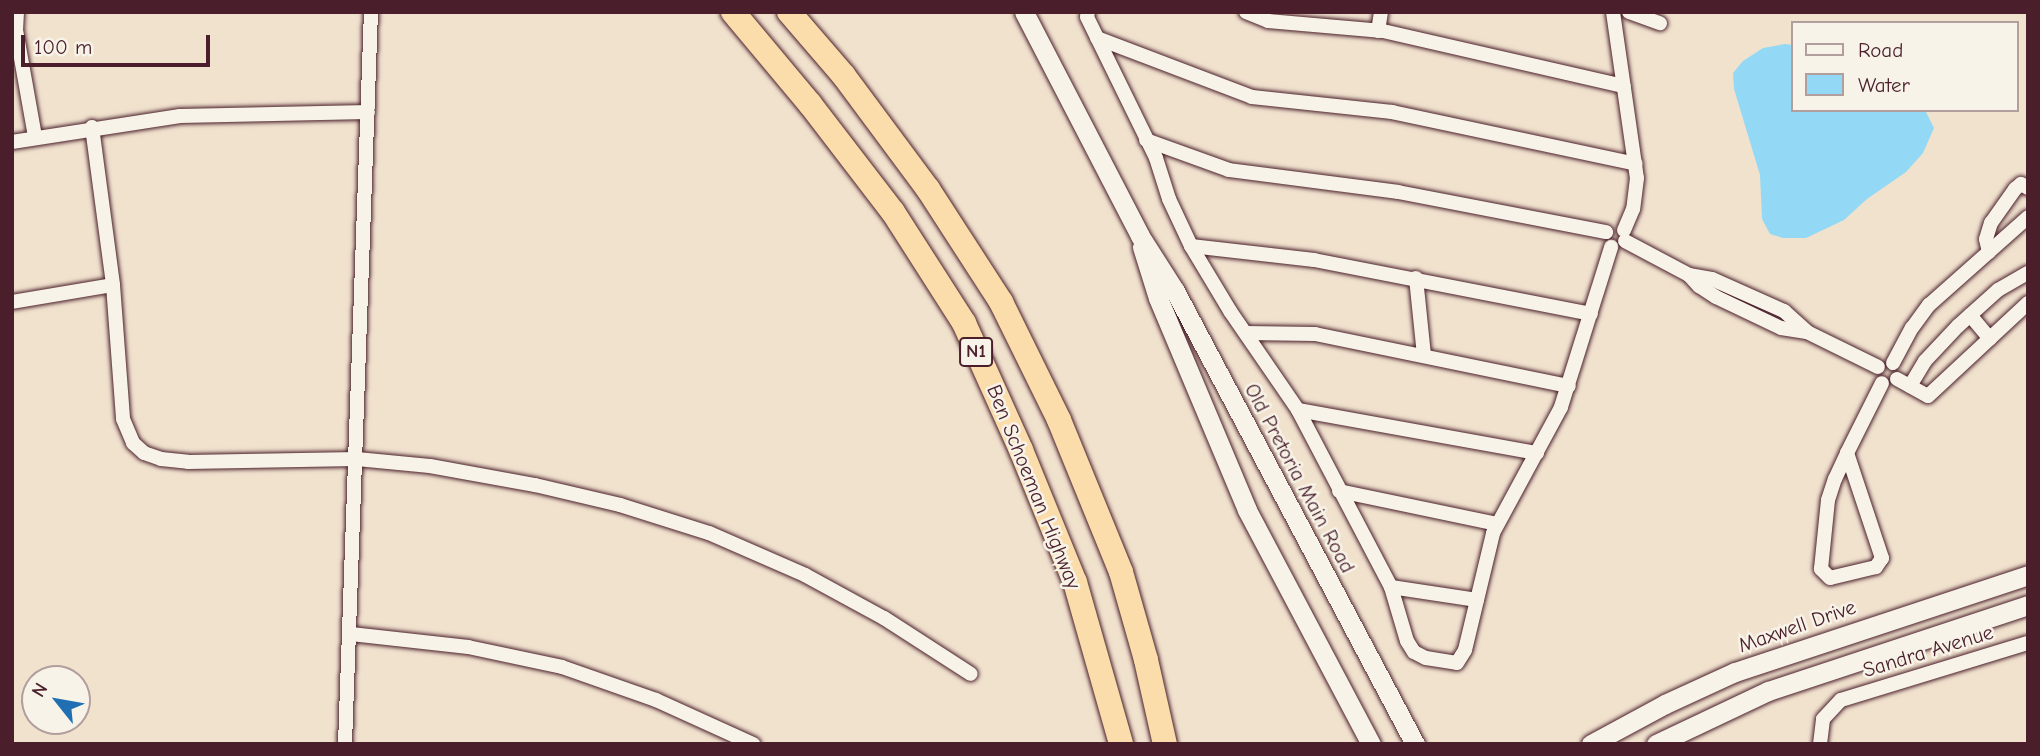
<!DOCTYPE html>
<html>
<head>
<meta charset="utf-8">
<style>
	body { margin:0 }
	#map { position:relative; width:2040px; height:756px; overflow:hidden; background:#f1e2ce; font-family:"Comic Neue",sans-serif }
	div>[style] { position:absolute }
	.water>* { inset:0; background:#93d9f5 }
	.roads { filter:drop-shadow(0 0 2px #4a1f2b) drop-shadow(0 0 2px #4a1f2b) }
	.street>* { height:14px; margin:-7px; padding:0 7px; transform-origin:7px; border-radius:7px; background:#f7f3e8 }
	.secondary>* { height:19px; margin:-9.5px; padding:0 9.5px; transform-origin:9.5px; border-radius:9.5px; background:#f7f3e8 }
	.highway>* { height:24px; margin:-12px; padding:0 12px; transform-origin:12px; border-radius:12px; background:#faddab }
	span { translate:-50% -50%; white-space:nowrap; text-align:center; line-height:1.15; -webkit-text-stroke:5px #f7f3e8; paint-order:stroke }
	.shield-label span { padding:2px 5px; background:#f7f3e8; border:2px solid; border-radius:5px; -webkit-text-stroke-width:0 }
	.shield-label { font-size:19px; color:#4a1f2b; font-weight:700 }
	.street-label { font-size:21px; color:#4a1f2b }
	.frame { position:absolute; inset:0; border:14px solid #4a1f2b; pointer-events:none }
	.legend { position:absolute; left:1791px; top:21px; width:228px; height:91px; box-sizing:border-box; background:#f7f3e8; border:2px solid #b29e9c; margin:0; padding:9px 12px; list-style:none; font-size:21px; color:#4a1f2b }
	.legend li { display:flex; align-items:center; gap:14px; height:35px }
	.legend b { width:35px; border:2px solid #b29e9c }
	.north { position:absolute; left:21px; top:665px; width:70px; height:70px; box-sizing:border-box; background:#f7f3e8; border:2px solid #b29e9c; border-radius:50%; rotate:301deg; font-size:19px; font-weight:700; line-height:28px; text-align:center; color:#4a1f2b }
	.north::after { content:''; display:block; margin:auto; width:24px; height:32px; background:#1f6fb2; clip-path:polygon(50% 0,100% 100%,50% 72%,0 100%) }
	.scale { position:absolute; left:21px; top:35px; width:189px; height:32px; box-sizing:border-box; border:4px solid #4a1f2b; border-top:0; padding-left:9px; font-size:21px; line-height:24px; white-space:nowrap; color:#4a1f2b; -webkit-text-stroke:5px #f7f3e8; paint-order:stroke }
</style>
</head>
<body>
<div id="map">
	<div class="water">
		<div style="clip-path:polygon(1785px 44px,1793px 45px,1793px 110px,1925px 110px,1934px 128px,1923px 153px,1906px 172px,1867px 199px,1844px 220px,1806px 238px,1783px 238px,1770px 234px,1762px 219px,1760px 175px,1734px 89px,1733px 73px,1743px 61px,1763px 48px)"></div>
	</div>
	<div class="roads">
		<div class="street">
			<div style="left:17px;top:12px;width:18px;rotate:93deg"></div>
			<div style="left:16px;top:30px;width:109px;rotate:79.9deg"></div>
			<div style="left:1088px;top:12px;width:5px;rotate:101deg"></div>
			<div style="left:1087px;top:17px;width:157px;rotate:63.9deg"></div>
			<div style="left:1156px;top:158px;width:43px;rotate:72.4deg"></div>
			<div style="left:1169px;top:199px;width:52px;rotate:64.9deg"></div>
			<div style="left:1191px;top:246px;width:76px;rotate:59deg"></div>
			<div style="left:1230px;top:311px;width:120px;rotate:55.5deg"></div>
			<div style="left:1298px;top:410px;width:200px;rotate:62.3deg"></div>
			<div style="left:1391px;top:587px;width:56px;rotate:73.5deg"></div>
			<div style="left:1407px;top:641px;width:13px;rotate:58deg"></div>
			<div style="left:1414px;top:652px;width:13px;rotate:27deg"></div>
			<div style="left:1426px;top:658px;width:31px;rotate:9deg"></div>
			<div style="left:1457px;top:663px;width:15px;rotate:-58deg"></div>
			<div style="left:1465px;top:650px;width:120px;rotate:-76.5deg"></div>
			<div style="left:1493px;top:533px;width:143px;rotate:-61.6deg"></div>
			<div style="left:1561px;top:407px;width:168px;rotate:-72.6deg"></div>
			<div style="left:1246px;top:12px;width:24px;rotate:22deg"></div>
			<div style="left:1268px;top:21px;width:115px;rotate:5deg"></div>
			<div style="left:1383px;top:31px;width:247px;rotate:12.9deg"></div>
			<div style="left:1613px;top:12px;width:168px;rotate:81.8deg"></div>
			<div style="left:1637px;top:178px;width:31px;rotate:97deg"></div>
			<div style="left:1633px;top:209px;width:23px;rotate:113deg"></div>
			<div style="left:1629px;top:12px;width:33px;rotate:20deg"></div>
			<div style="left:1378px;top:31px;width:19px;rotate:-81deg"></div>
			<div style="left:1097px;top:38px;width:166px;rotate:20.8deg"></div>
			<div style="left:1252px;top:97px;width:141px;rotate:6.1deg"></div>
			<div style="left:1392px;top:112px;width:249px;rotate:12deg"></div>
			<div style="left:92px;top:127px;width:159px;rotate:82.4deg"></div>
			<div style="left:113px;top:285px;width:134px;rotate:85.7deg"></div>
			<div style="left:123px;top:419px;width:26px;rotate:67deg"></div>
			<div style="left:133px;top:443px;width:15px;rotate:42deg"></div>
			<div style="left:144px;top:453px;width:18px;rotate:19deg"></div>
			<div style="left:161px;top:459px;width:27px;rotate:6deg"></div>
			<div style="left:188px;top:462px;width:169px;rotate:-1deg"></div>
			<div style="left:357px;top:459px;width:73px;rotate:5.5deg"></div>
			<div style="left:430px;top:466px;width:107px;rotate:10.3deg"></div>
			<div style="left:535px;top:485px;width:87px;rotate:13.2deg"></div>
			<div style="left:620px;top:505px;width:93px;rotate:17.5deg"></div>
			<div style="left:709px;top:533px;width:105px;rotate:23.6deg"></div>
			<div style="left:805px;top:575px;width:90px;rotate:28.6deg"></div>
			<div style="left:884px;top:618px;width:103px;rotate:32.8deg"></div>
			<div style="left:1146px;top:140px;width:88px;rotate:19.9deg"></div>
			<div style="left:1229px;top:170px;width:170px;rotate:7.4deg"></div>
			<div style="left:1398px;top:192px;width:212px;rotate:10.9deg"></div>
			<div style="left:12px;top:142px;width:170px;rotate:-8.8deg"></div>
			<div style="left:180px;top:116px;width:188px;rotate:-1.2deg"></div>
			<div style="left:1625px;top:241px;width:72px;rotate:28deg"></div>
			<div style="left:1689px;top:275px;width:23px;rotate:10deg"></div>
			<div style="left:1712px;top:279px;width:79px;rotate:24deg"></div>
			<div style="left:1784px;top:311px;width:31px;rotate:42deg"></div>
			<div style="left:1807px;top:332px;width:79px;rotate:26.2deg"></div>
			<div style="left:1191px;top:246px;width:124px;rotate:6.5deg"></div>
			<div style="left:1314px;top:260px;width:282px;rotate:11deg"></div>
			<div style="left:1989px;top:252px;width:13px;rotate:-103deg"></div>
			<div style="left:1986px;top:239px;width:17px;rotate:-73deg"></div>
			<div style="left:1991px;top:223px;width:42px;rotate:-54.8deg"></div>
			<div style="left:2015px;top:189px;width:8px;rotate:-40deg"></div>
			<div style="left:2021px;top:184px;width:8px;rotate:30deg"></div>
			<div style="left:1689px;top:275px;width:15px;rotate:48deg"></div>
			<div style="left:1699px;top:286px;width:20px;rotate:33deg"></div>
			<div style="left:1716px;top:297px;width:72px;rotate:25.5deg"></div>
			<div style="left:1781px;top:328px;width:26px;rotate:9deg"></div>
			<div style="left:1416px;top:278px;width:78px;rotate:84.1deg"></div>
			<div style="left:12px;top:302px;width:102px;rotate:-9.6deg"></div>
			<div style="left:1970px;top:315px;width:31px;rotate:50deg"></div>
			<div style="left:1246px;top:333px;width:69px;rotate:0.8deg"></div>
			<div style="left:1315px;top:334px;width:259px;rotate:11.6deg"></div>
			<div style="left:1893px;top:363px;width:40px;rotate:-62deg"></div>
			<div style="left:1912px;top:328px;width:29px;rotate:-54deg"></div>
			<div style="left:1929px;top:305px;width:132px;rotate:-41.6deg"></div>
			<div style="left:1897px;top:379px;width:35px;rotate:29deg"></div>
			<div style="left:1928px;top:396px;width:137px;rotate:-42.9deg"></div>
			<div style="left:1910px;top:386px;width:29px;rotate:-59deg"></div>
			<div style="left:1925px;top:361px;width:48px;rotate:-46.7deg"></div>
			<div style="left:1958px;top:326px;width:54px;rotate:-42deg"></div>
			<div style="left:1998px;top:290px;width:34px;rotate:-30deg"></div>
			<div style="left:1298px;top:410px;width:243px;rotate:10.2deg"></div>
			<div style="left:1847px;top:453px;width:111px;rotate:71.6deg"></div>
			<div style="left:1882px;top:558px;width:11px;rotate:124deg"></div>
			<div style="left:1876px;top:567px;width:47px;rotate:166.6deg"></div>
			<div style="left:1830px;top:578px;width:13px;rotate:-135deg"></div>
			<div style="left:1821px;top:569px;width:69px;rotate:-84.2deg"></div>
			<div style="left:1828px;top:500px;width:22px;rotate:-72deg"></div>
			<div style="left:1835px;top:479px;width:29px;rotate:-65deg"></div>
			<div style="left:1847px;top:453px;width:78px;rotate:-63.4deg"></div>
			<div style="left:1339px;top:491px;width:161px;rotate:11.8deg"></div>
			<div style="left:1391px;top:587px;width:87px;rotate:8.6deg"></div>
			<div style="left:351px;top:634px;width:118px;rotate:6.3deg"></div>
			<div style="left:468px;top:647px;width:96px;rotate:12deg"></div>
			<div style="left:562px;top:667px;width:100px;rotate:19.3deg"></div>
			<div style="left:656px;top:700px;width:107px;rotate:24.4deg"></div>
			<div style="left:345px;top:744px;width:732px;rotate:-87.97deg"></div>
			<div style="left:1820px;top:744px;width:25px;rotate:-83deg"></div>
			<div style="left:1823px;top:719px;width:26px;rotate:-47deg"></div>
			<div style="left:1841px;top:700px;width:195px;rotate:-17deg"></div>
		</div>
		<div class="secondary">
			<div style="left:1024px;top:12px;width:252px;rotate:62.6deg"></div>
			<div style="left:1140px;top:236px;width:65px;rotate:57.5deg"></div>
			<div style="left:1175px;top:291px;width:513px;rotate:62.09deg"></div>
			<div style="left:1142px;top:247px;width:53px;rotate:72.6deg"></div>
			<div style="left:1158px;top:298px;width:230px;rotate:67.2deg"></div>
			<div style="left:1247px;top:510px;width:265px;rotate:62.1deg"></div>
			<div style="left:1591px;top:744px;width:84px;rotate:-28.4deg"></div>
			<div style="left:1665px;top:704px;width:77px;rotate:-24.6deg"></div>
			<div style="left:1735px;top:672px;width:309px;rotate:-18.3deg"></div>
			<div style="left:1656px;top:744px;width:124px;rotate:-25.3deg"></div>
			<div style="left:1768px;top:691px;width:274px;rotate:-18.3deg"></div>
		</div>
		<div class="highway">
			<div style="left:733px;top:12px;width:120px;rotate:50.1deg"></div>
			<div style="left:810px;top:104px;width:136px;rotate:52.5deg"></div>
			<div style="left:893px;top:212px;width:132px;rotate:57.4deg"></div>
			<div style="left:964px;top:323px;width:139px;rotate:65.8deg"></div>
			<div style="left:1021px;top:450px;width:143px;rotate:67.8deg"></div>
			<div style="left:1075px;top:582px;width:168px;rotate:74.1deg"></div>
			<div style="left:789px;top:12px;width:84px;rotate:49.3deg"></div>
			<div style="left:844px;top:76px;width:141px;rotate:53.4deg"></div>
			<div style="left:928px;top:189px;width:135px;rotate:57.1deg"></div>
			<div style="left:1001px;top:302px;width:131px;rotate:63.8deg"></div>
			<div style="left:1059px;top:420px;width:164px;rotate:67.8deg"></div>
			<div style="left:1121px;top:572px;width:91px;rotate:74.1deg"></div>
			<div style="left:1146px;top:660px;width:86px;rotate:77.3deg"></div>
		</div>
	</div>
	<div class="shield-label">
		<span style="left:976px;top:352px">N1</span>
	</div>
	<div class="street-label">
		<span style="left:1300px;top:478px;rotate:62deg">Old Pretoria Main Road</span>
		<span style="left:1034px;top:487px;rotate:68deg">Ben Schoeman Highway</span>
		<span style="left:1797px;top:626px;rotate:-19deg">Maxwell Drive</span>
		<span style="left:1928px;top:651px;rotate:-17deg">Sandra Avenue</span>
	</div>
	<div class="frame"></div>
	<ul class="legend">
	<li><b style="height:9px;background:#f7f3e8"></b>Road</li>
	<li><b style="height:19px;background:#93d9f5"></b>Water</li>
	</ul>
	<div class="north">N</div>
	<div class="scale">100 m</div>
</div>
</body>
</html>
